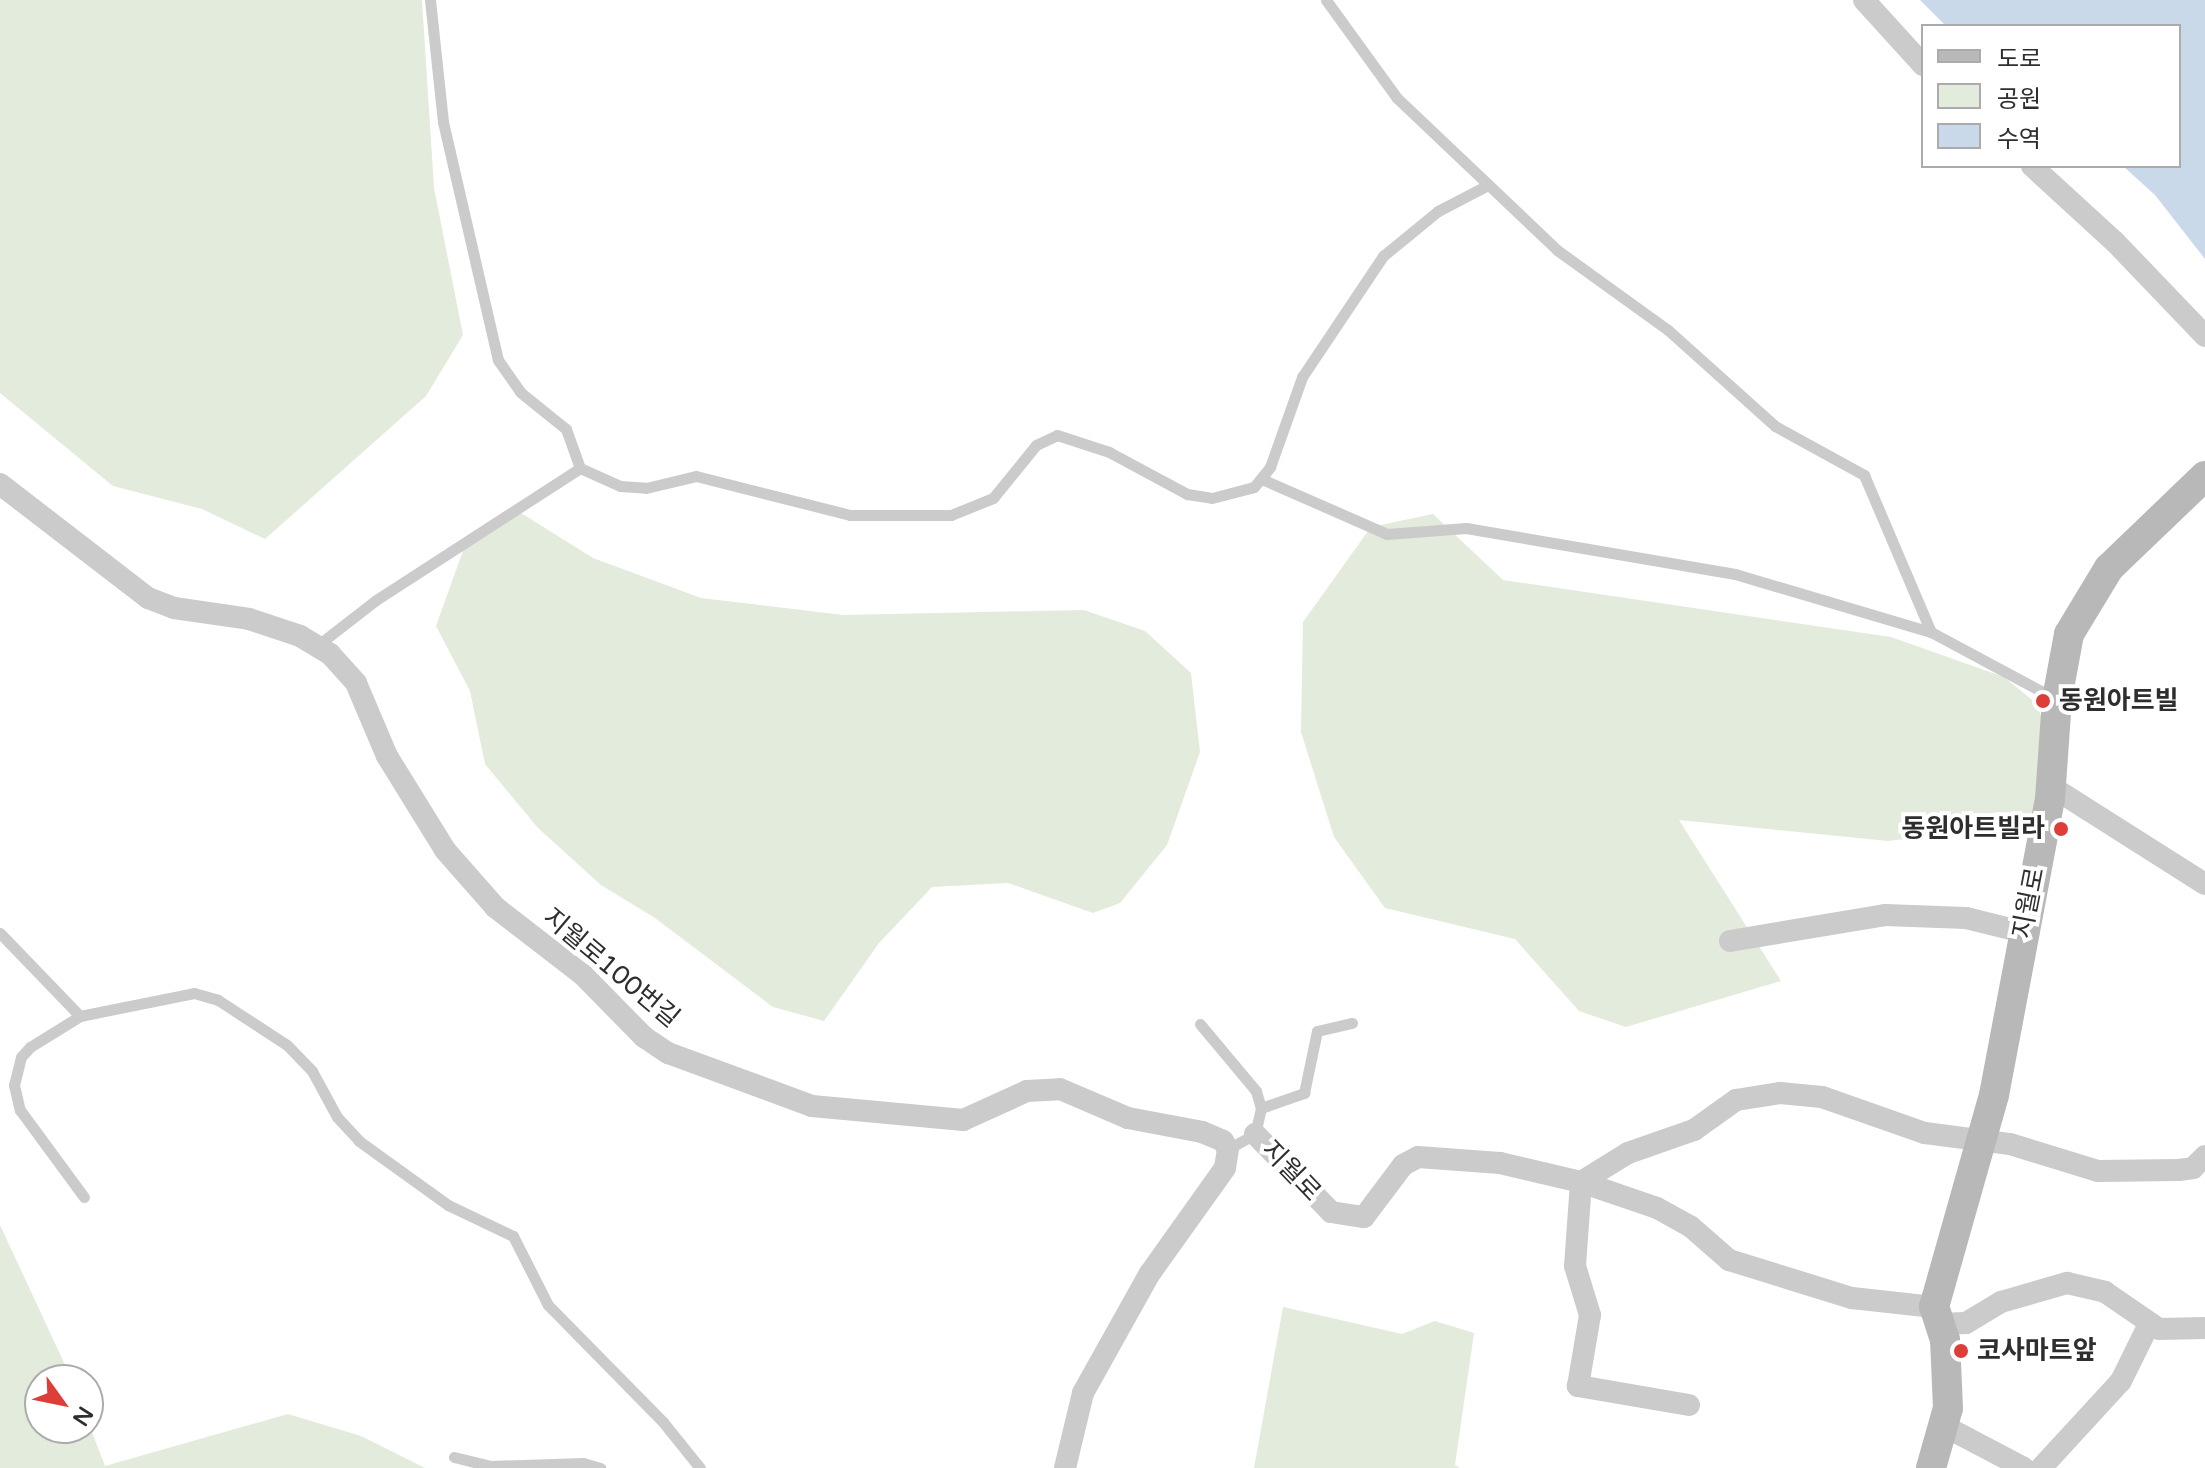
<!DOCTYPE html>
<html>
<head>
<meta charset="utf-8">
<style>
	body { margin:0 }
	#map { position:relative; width:2205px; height:1468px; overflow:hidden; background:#fff; font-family:"Varela Round","Noto Sans KR",sans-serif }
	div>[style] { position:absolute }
	.green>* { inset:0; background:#e2ebdc }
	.water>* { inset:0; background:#c9d9ea }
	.lane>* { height:11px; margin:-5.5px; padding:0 5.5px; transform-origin:5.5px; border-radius:5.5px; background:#cbcbcb }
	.street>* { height:22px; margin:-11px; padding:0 11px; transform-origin:11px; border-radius:11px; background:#cbcbcb }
	.secondary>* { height:30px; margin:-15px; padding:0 15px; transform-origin:15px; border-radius:15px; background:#b8b8b8 }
	.dots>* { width:22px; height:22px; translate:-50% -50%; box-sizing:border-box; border:4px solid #fff; border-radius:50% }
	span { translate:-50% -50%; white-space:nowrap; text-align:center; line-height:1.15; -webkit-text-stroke:8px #fff; paint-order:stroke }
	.poi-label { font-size:26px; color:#2e2e2e; font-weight:700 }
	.left { translate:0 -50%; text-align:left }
	.right { translate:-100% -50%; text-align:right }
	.street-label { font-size:26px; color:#2e2e2e }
	.legend { position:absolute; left:1921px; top:24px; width:260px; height:144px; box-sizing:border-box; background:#fff; border:2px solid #ababab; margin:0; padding:10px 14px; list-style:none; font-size:24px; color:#2e2e2e }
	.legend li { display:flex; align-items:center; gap:16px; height:40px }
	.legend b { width:40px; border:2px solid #ababab }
	.north { position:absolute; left:24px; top:1364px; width:80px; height:80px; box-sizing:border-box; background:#fff; border:2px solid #ababab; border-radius:50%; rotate:123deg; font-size:22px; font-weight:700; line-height:32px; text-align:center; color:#2e2e2e }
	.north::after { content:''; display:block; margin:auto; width:28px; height:36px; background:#dd3f38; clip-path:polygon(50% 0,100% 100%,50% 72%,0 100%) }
</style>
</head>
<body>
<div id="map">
	<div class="green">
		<div style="clip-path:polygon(0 0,422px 0,434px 188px,463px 335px,426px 396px,265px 539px,202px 509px,113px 486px,0 393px)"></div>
		<div style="clip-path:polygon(521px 513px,593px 558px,701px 598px,843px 615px,1084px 610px,1145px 631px,1191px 673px,1200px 752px,1167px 845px,1120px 903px,1093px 913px,1008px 883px,932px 887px,879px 943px,824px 1021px,773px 1007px,655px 918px,601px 885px,538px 828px,485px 764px,470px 691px,436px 626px,464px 548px)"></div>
		<div style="clip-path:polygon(1433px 514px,1503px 580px,1891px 637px,2004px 677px,2036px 703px,2045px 727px,2032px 824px,1888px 841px,1679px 820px,1781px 981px,1626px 1027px,1579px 1011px,1515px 939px,1385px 908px,1334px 837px,1301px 732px,1303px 622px,1371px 527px)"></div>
		<div style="clip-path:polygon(0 1225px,72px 1380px,40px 1380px,40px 1428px,88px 1428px,88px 1422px,105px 1466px,288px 1414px,361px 1436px,425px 1468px,0 1468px)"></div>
		<div style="clip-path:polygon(1283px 1307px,1402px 1334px,1435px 1321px,1474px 1333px,1455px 1465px,1460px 1468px,1254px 1468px)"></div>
	</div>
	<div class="water">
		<div style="clip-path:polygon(1920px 0,2205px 0,2205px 259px,2155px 195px,2123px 166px,2179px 166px,2179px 26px,1946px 26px)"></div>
	</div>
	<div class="lane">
		<div style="left:430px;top:0;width:123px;rotate:83.9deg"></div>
		<div style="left:443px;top:122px;width:244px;rotate:77deg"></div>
		<div style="left:498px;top:360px;width:39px;rotate:55deg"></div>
		<div style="left:520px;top:392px;width:59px;rotate:38.8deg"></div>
		<div style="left:566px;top:429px;width:41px;rotate:70.3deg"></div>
		<div style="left:580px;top:468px;width:44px;rotate:24.2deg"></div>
		<div style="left:620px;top:486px;width:26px;rotate:4deg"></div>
		<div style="left:646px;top:488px;width:51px;rotate:-13.5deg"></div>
		<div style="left:696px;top:476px;width:159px;rotate:14.2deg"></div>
		<div style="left:850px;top:515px;width:101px"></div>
		<div style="left:951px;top:515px;width:45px;rotate:-22deg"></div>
		<div style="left:993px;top:498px;width:68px;rotate:-50.9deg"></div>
		<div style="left:1036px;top:445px;width:23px;rotate:-25deg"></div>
		<div style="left:1057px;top:435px;width:55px;rotate:18.1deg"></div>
		<div style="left:1109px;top:452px;width:89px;rotate:28.3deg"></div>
		<div style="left:1187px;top:494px;width:25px;rotate:9deg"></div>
		<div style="left:1212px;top:498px;width:43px;rotate:-14.7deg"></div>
		<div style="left:1254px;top:487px;width:26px;rotate:-51deg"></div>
		<div style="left:1270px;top:467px;width:96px;rotate:-70.4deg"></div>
		<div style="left:1302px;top:377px;width:146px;rotate:-56.2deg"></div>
		<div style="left:1383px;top:256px;width:71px;rotate:-39.3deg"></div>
		<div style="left:1438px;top:211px;width:56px;rotate:-27.5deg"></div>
		<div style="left:1326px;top:0;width:121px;rotate:54.1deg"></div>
		<div style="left:1397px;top:98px;width:221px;rotate:43.5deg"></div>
		<div style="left:1557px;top:250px;width:137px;rotate:35.8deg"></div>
		<div style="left:1668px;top:330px;width:144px;rotate:41.9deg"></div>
		<div style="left:1775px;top:426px;width:102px;rotate:28.8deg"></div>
		<div style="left:1864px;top:475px;width:171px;rotate:66.9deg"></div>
		<div style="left:1264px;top:480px;width:134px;rotate:23.7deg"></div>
		<div style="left:1387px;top:534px;width:79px;rotate:-4.3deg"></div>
		<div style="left:1466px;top:528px;width:273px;rotate:9.7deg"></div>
		<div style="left:1735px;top:574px;width:204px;rotate:16.5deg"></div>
		<div style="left:1931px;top:632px;width:142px;rotate:28.2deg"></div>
		<div style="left:318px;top:645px;width:73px;rotate:-37.8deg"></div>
		<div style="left:376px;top:600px;width:243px;rotate:-32.9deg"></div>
		<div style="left:0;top:933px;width:115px;rotate:46.1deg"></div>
		<div style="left:80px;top:1016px;width:116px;rotate:-11.4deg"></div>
		<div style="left:194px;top:993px;width:25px;rotate:16deg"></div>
		<div style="left:218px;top:1000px;width:82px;rotate:33.1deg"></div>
		<div style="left:287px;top:1045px;width:36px;rotate:46deg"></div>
		<div style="left:312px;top:1071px;width:52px;rotate:61.5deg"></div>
		<div style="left:337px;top:1117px;width:33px;rotate:47deg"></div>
		<div style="left:359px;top:1141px;width:110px;rotate:35.7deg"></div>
		<div style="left:448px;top:1205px;width:72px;rotate:25.5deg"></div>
		<div style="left:513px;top:1236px;width:77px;rotate:63.1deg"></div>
		<div style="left:548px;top:1305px;width:164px;rotate:45.5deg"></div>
		<div style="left:663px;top:1422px;width:59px;rotate:51.2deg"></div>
		<div style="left:80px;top:1016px;width:59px;rotate:148.2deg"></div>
		<div style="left:30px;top:1047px;width:13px;rotate:132deg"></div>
		<div style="left:21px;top:1057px;width:29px;rotate:104deg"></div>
		<div style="left:14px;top:1085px;width:26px;rotate:77deg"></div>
		<div style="left:20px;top:1110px;width:108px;rotate:53.7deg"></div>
		<div style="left:1200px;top:1024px;width:87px;rotate:50.1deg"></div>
		<div style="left:1256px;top:1091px;width:18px;rotate:74deg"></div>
		<div style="left:1261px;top:1108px;width:27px;rotate:103deg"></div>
		<div style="left:1255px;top:1134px;width:31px;rotate:151deg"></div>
		<div style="left:1261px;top:1108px;width:46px;rotate:-19.2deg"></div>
		<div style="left:1304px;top:1093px;width:63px;rotate:-78.2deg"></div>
		<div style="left:1317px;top:1031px;width:36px;rotate:-13deg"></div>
		<div style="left:454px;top:1457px;width:36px;rotate:14deg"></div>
		<div style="left:489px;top:1466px;width:94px;rotate:-1.8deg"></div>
		<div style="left:583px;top:1463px;width:18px;rotate:16deg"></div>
	</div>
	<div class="street">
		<div style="left:1864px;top:0;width:88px;rotate:47.8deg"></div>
		<div style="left:2032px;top:166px;width:113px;rotate:42.5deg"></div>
		<div style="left:2115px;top:242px;width:130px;rotate:46.2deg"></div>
		<div style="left:0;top:484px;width:187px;rotate:37.6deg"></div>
		<div style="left:148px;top:598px;width:28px;rotate:21deg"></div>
		<div style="left:174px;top:608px;width:76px;rotate:8.3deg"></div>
		<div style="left:249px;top:619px;width:54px;rotate:18.4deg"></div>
		<div style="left:300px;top:636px;width:35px;rotate:31deg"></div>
		<div style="left:330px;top:654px;width:39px;rotate:48deg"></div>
		<div style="left:356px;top:683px;width:79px;rotate:67deg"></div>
		<div style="left:387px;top:756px;width:110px;rotate:58.3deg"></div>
		<div style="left:445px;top:850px;width:76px;rotate:48.7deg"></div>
		<div style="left:495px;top:907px;width:111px;rotate:37.7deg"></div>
		<div style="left:583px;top:975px;width:87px;rotate:45.5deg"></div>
		<div style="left:644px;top:1037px;width:29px;rotate:34deg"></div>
		<div style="left:668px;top:1053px;width:153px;rotate:20.2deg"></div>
		<div style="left:812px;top:1106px;width:152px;rotate:5.3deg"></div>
		<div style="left:963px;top:1120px;width:70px;rotate:-24.4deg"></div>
		<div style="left:1027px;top:1091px;width:33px;rotate:-3deg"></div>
		<div style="left:1060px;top:1089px;width:74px;rotate:23.1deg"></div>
		<div style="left:1128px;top:1118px;width:75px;rotate:10.7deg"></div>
		<div style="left:1202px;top:1132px;width:23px;rotate:23deg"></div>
		<div style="left:1223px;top:1141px;width:9px;rotate:58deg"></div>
		<div style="left:1228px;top:1149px;width:19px;rotate:99deg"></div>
		<div style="left:1225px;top:1168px;width:129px;rotate:125.5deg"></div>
		<div style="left:1150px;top:1273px;width:137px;rotate:119.2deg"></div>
		<div style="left:1083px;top:1393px;width:77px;rotate:103.5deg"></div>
		<div style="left:2052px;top:787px;width:181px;rotate:32.4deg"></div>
		<div style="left:1730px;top:941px;width:157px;rotate:-9.5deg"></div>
		<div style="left:1885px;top:915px;width:81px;rotate:2.1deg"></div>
		<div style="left:1966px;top:918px;width:59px;rotate:13.8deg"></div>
		<div style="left:1255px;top:1134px;width:109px;rotate:45.7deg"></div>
		<div style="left:1331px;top:1212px;width:33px;rotate:9deg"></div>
		<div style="left:1364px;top:1217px;width:65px;rotate:-53.1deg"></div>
		<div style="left:1403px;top:1165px;width:17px;rotate:-28deg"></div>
		<div style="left:1418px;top:1157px;width:82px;rotate:4.2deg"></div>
		<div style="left:1500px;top:1163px;width:83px;rotate:13.2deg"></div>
		<div style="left:1581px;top:1182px;width:80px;rotate:18.9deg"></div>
		<div style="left:1657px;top:1208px;width:38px;rotate:29deg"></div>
		<div style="left:1690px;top:1226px;width:52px;rotate:41.1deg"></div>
		<div style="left:1729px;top:1260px;width:129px;rotate:17.2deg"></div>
		<div style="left:1852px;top:1298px;width:82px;rotate:6.3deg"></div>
		<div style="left:1939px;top:1324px;width:27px;rotate:-2deg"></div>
		<div style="left:1966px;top:1323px;width:41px;rotate:-31deg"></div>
		<div style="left:2001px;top:1302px;width:69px;rotate:-16.1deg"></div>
		<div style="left:2067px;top:1283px;width:39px;rotate:13deg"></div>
		<div style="left:2105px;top:1292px;width:65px;rotate:34.4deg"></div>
		<div style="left:2159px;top:1329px;width:46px;rotate:-1.2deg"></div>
		<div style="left:1689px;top:1405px;width:113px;rotate:-170.3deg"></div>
		<div style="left:1578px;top:1386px;width:72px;rotate:-80.4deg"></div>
		<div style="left:1590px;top:1315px;width:51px;rotate:-107deg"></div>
		<div style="left:1575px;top:1266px;width:84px;rotate:-85.9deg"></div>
		<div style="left:1581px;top:1182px;width:55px;rotate:-31.7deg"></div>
		<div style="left:1628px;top:1153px;width:70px;rotate:-19.2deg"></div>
		<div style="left:1694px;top:1130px;width:52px;rotate:-35.5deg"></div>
		<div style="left:1736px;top:1100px;width:45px;rotate:-9deg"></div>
		<div style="left:1780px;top:1093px;width:42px;rotate:5.4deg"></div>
		<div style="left:1822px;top:1097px;width:109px;rotate:19.3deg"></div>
		<div style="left:1925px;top:1133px;width:86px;rotate:7.4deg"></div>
		<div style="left:2010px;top:1144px;width:92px;rotate:17.1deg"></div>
		<div style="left:2098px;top:1171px;width:81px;rotate:-0.7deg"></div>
		<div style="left:2179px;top:1170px;width:14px;rotate:-8deg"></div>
		<div style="left:2193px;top:1168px;width:17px;rotate:-45deg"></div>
		<div style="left:1946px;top:1427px;width:88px;rotate:27.7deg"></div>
		<div style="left:2041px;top:1468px;width:118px;rotate:-47.4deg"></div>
		<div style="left:2121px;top:1381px;width:64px;rotate:-63.8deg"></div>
	</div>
	<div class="secondary">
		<div style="left:1931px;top:1468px;width:62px;rotate:-74.2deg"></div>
		<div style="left:1948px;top:1408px;width:68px;rotate:-92.5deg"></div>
		<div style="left:1945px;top:1340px;width:35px;rotate:-108deg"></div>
		<div style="left:1934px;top:1307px;width:220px;rotate:-74.2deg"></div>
		<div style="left:1994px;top:1095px;width:301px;rotate:-79.3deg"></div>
		<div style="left:2050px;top:799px;width:100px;rotate:-86deg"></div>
		<div style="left:2057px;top:699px;width:66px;rotate:-79.5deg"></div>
		<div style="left:2069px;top:634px;width:77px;rotate:-58.8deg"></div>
		<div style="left:2109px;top:568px;width:133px;rotate:-43.8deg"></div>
	</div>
	<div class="dots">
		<div style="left:2043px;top:701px;background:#dd3f38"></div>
		<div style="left:2061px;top:829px;background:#dd3f38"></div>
		<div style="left:1961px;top:1351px;background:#dd3f38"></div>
	</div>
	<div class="poi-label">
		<span class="left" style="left:2059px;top:701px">동원아트빌</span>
		<span class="right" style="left:2045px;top:829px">동원아트빌라</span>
		<span class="left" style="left:1977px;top:1351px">코사마트앞</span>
	</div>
	<div class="street-label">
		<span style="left:2029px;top:903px;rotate:-79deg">지월로</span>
		<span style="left:611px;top:968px;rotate:40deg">지월로100번길</span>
		<span style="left:1291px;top:1171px;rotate:46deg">지월로</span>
	</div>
	<ul class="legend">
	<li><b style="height:10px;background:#b8b8b8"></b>도로</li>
	<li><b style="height:22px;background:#e2ebdc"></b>공원</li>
	<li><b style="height:22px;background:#c9d9ea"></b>수역</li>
	</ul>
	<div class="north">N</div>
</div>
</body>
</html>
